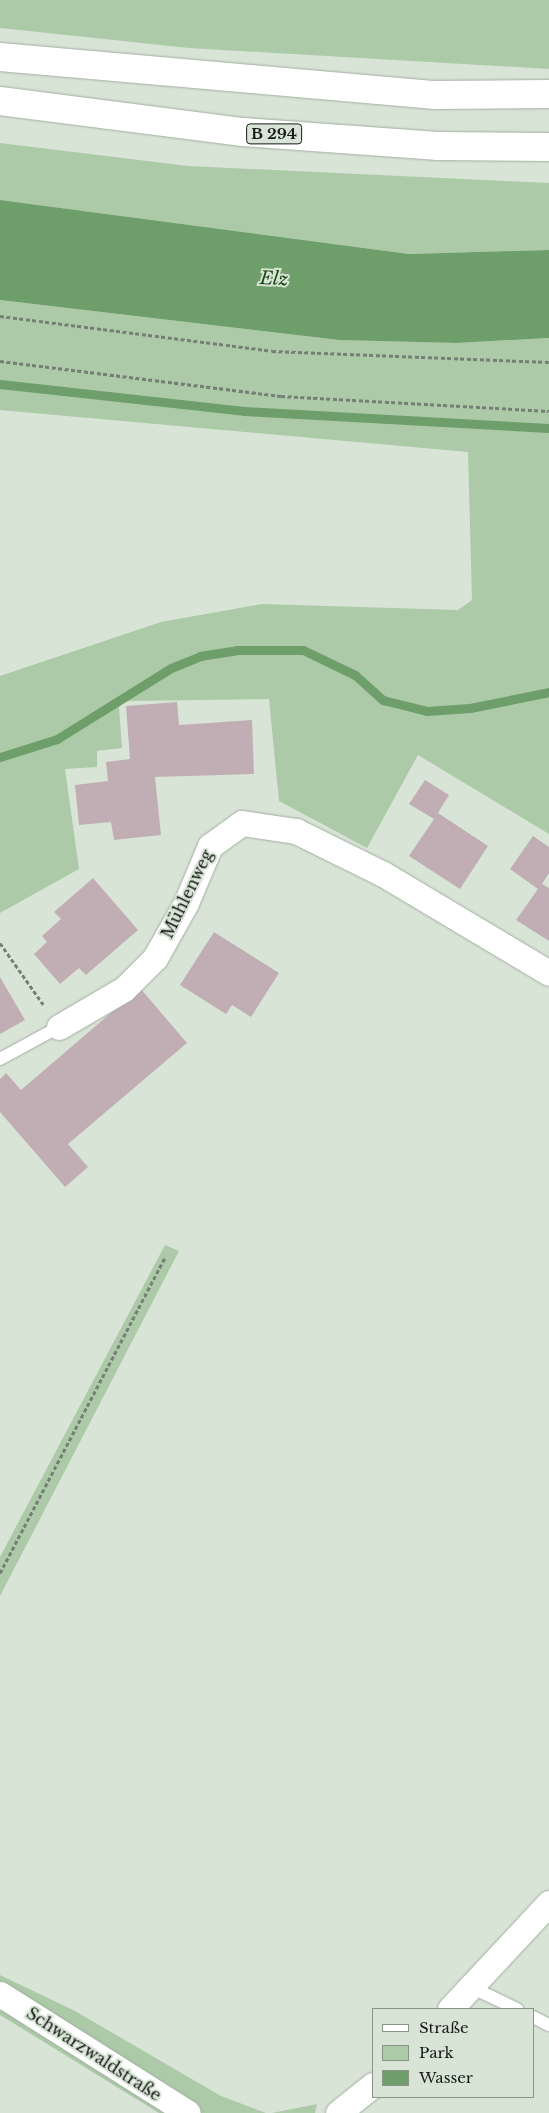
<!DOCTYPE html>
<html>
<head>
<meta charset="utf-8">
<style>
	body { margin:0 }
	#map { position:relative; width:549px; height:2113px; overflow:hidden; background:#d8e5d6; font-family:"Libre Baskerville",serif }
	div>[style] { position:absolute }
	.green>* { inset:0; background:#accaa8 }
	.water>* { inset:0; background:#6e9e69 }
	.stream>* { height:9px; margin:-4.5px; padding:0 4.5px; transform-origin:4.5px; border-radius:4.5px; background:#6e9e69 }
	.building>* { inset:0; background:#c1aeb4 }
	.path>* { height:3px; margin-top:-1.5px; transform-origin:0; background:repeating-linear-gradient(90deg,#767f75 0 4px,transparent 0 6.5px) }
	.roads { filter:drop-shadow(0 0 1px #a2aea1) drop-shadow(0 0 1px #a2aea1) }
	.lane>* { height:12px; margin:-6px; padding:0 6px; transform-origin:6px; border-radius:6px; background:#fff }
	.street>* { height:25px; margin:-12.5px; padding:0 12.5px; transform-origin:12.5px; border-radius:12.5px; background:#fff }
	.highway>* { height:28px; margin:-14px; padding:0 14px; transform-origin:14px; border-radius:14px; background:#fff }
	span { translate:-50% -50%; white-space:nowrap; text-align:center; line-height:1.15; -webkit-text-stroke:4px #d8e5d6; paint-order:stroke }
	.shield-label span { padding:1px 4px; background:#d8e5d6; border:1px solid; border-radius:4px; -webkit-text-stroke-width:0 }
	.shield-label { font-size:15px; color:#161b16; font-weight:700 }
	.street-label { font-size:16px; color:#161b16 }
	.water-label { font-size:18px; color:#164711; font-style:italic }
	.legend { position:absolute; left:372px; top:2008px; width:162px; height:90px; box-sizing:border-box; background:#d8e5d6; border:1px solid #8a9489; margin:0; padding:6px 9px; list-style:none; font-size:15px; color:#161b16 }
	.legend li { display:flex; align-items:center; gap:10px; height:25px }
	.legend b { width:25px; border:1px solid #8a9489 }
</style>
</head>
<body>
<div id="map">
	<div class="green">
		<div style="clip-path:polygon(0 0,549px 0,549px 69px,189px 48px,0 28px)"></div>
		<div style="clip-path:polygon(0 143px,188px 166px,549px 183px,549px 250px,409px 254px,0 200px)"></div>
		<div style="clip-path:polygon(0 300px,339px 340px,456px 343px,549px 338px,549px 834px,418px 755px,367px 848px,279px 801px,269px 699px,125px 701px,119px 707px,122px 748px,97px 751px,97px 767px,65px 769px,79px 869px,0 913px,0 676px,161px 622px,262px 604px,458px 610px,472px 600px,468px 452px,0 410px)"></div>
		<div style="clip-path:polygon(165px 1245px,179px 1251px,0 1596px,0 1557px)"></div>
		<div style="clip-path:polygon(0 1975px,75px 2011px,221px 2096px,266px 2113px,159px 2113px,0 2015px)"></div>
		<div style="clip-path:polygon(317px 2104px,315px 2113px,272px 2113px)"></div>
	</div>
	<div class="water">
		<div style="clip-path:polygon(0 200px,409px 254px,549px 250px,549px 338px,456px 343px,339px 340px,0 300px)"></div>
	</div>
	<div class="stream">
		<div style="left:0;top:384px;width:245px;rotate:6.3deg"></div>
		<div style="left:244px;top:411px;width:305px;rotate:3.2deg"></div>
		<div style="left:0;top:757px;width:60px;rotate:-17.5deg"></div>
		<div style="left:57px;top:739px;width:134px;rotate:-31.9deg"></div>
		<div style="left:171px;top:668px;width:31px;rotate:-22deg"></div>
		<div style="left:200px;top:656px;width:37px;rotate:-9deg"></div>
		<div style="left:237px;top:650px;width:66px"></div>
		<div style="left:303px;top:650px;width:58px;rotate:25.7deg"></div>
		<div style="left:355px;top:675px;width:38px;rotate:42deg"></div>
		<div style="left:383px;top:700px;width:45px;rotate:14deg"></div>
		<div style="left:427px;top:711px;width:43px;rotate:-4deg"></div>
		<div style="left:470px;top:708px;width:81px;rotate:-11.4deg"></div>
	</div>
	<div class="building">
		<div style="clip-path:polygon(177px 702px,179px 725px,252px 720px,254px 774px,155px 777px,161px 835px,114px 840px,111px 822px,79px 825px,75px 785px,108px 781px,106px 762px,130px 759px,126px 706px)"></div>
		<div style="clip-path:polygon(425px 780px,449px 795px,438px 813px,488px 846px,460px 889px,409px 856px,434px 819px,409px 804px)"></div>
		<div style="clip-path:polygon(533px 836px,549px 847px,549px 873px,542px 884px,549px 888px,549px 941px,516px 920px,538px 889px,510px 869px)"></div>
		<div style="clip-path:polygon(93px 878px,138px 930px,86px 975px,79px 968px,60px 984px,34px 954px,47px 942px,42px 936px,61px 919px,54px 912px)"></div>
		<div style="clip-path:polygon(214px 932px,279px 973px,251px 1017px,232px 1005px,226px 1014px,180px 985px)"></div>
		<div style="clip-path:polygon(0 977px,25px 1020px,0 1034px)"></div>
		<div style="clip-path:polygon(140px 988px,187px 1043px,68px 1144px,88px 1167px,65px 1187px,0 1112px,0 1079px,6px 1073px,21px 1090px)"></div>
	</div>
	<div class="path">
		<div style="left:0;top:316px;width:274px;rotate:7.3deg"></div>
		<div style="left:272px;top:351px;width:277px;rotate:2.3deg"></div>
		<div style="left:0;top:361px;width:283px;rotate:7.1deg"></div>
		<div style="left:281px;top:396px;width:268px;rotate:3.2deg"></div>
		<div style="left:0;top:943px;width:75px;rotate:54.8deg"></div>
		<div style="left:0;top:1573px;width:356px;rotate:-62.4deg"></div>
	</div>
	<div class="roads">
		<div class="lane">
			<div style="left:0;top:1059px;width:67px;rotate:-28.5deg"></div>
			<div style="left:473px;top:1988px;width:49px;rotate:25.5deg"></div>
			<div style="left:533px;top:2017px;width:18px;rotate:27deg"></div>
		</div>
		<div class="street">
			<div style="left:59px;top:1027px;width:75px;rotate:-30.3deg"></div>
			<div style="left:124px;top:989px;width:44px;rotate:-45deg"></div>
			<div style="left:155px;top:958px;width:63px;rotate:-60.6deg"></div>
			<div style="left:186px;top:903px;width:62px;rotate:-67.2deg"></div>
			<div style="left:210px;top:846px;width:39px;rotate:-36deg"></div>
			<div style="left:242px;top:823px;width:55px;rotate:8.4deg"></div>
			<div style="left:296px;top:831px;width:97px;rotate:26.3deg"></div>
			<div style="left:383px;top:874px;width:193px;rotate:30.8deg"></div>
			<div style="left:0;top:1994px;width:222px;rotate:32.3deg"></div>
			<div style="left:450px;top:2009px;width:145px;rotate:-47deg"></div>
			<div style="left:338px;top:2113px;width:45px;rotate:-38.7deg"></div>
		</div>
		<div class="highway">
			<div style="left:0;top:57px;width:437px;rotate:5deg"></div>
			<div style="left:435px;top:95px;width:114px;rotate:-0.5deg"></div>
			<div style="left:0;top:101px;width:245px;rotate:7.3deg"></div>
			<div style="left:243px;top:132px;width:196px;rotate:4.1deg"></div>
			<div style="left:438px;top:146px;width:111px;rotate:0.5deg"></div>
		</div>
	</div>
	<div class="shield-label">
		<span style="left:274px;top:134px">B 294</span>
	</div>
	<div class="street-label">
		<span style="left:187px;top:894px;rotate:-64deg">Mühlenweg</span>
		<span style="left:94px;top:2054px;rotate:33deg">Schwarzwaldstraße</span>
	</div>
	<div class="water-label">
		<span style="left:274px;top:279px;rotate:3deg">Elz</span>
	</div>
	<ul class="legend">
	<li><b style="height:6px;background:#fff"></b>Straße</li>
	<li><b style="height:14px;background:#accaa8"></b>Park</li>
	<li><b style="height:14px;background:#6e9e69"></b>Wasser</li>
	</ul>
</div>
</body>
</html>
